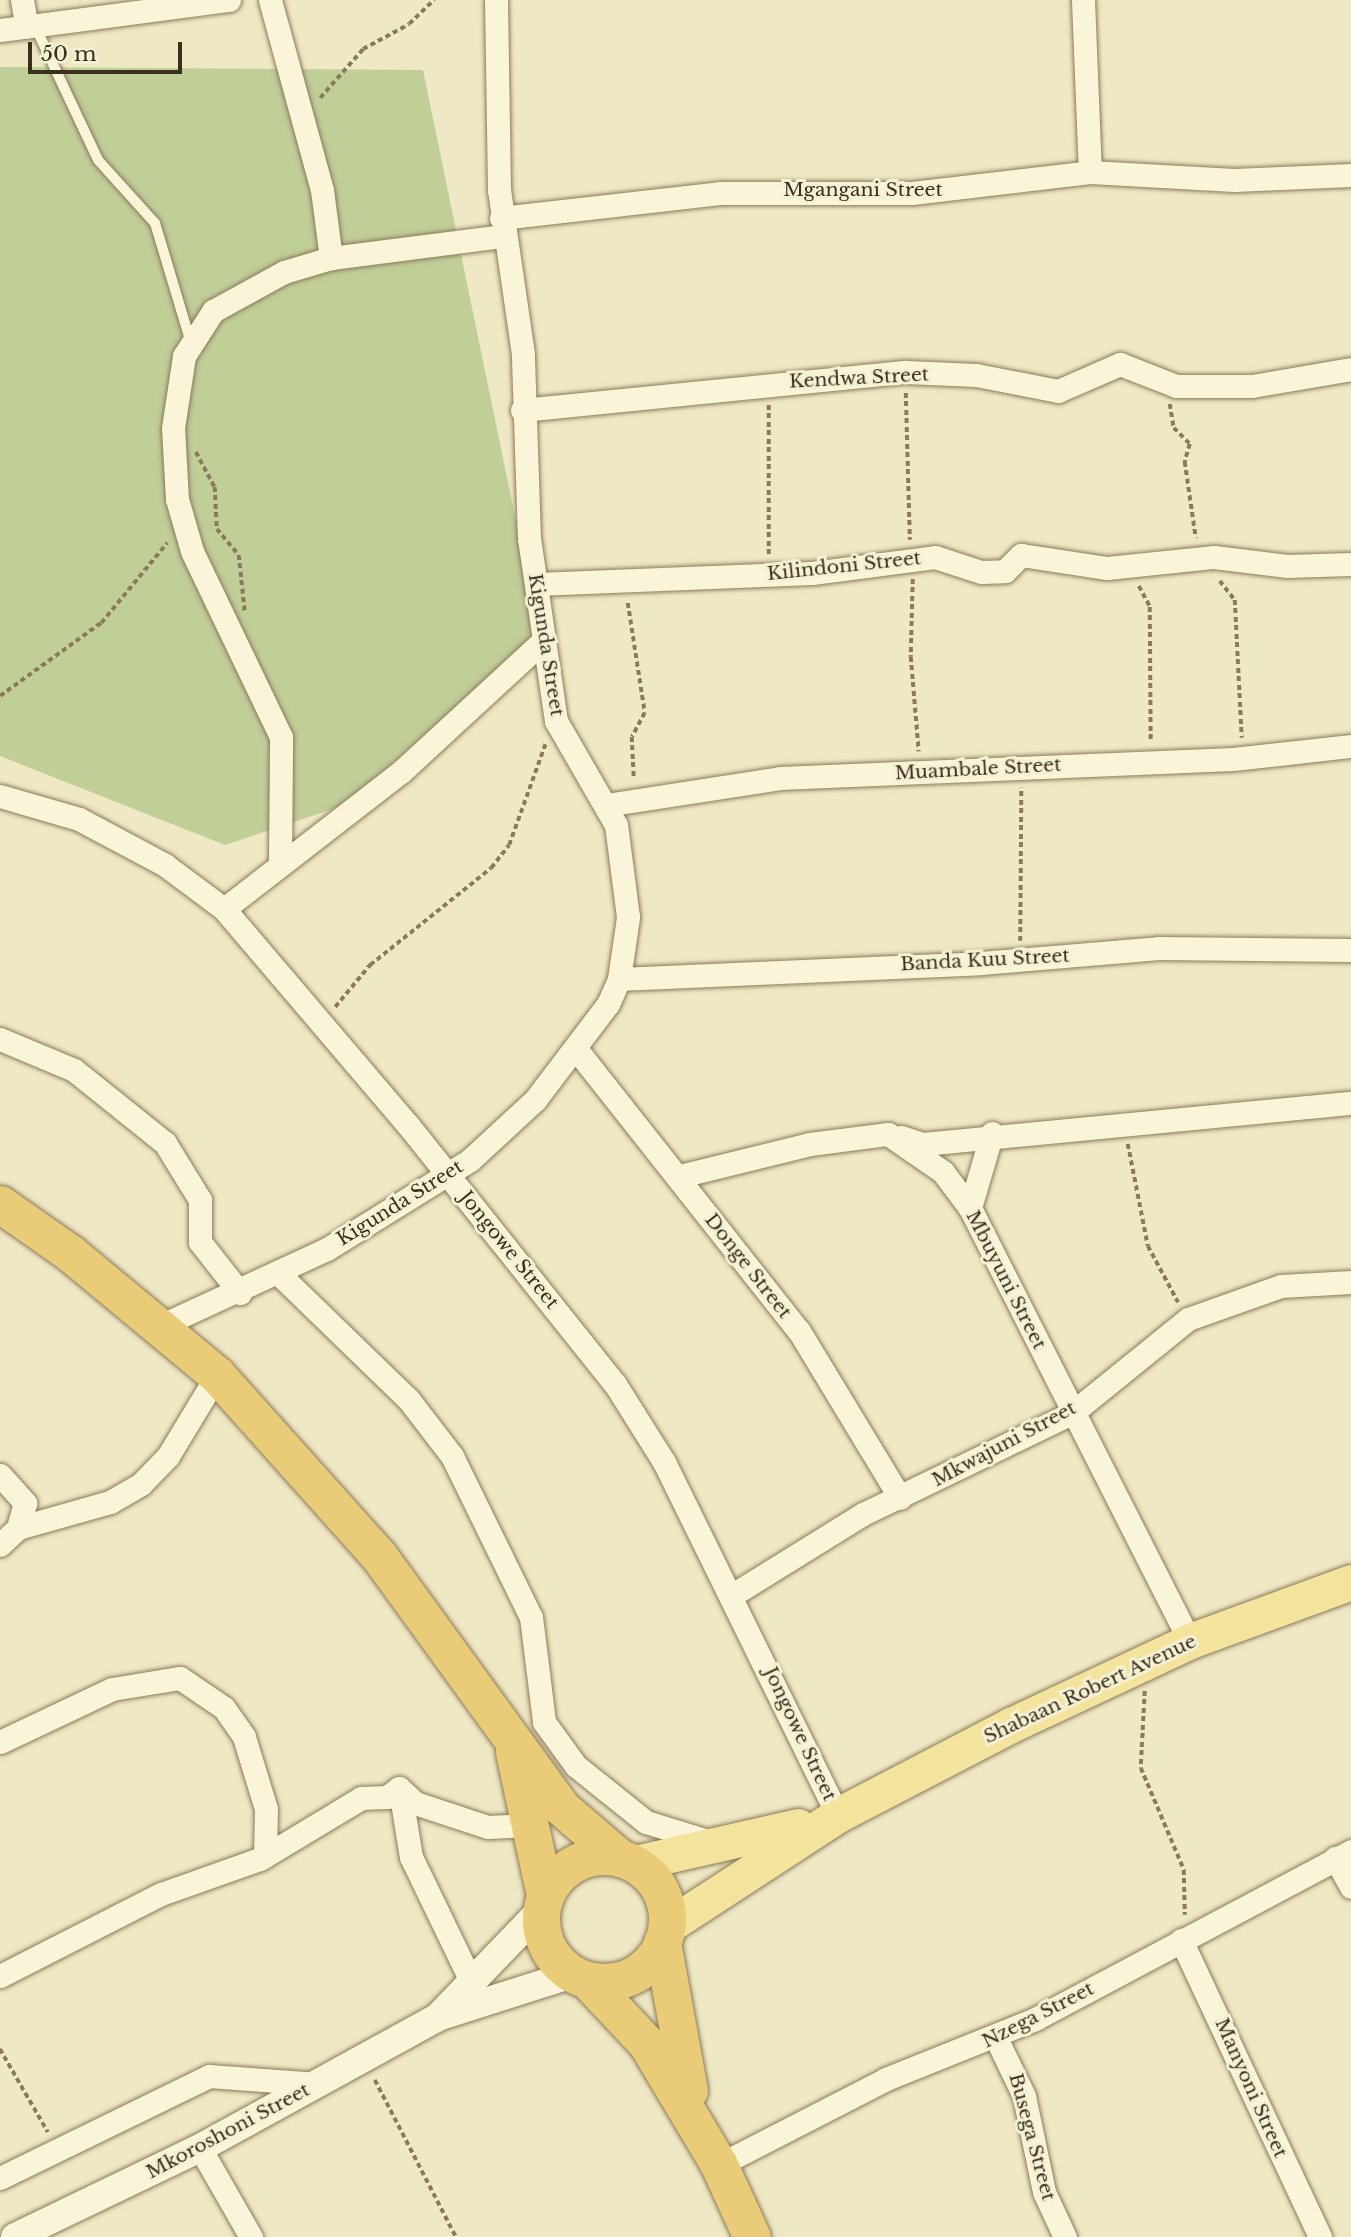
<!DOCTYPE html>
<html>
<head>
<meta charset="utf-8">
<style>
	body { margin:0 }
	#map { position:relative; width:1351px; height:2237px; overflow:hidden; background:#efe8c4; font-family:"Libre Baskerville",serif }
	div>[style] { position:absolute }
	.green>* { inset:0; background:#c0ce98 }
	.path>* { height:3.5px; margin-top:-1.75px; transform-origin:0; background:repeating-linear-gradient(90deg,#8a7a5a 0 5px,transparent 0 8.5px) }
	.roads { filter:drop-shadow(0 0 2px #8a7a5a) drop-shadow(0 0 2px #8a7a5a) }
	.service>* { height:10px; margin:-5px; padding:0 5px; transform-origin:5px; border-radius:5px; background:#faf4d8 }
	.minor>* { height:23px; margin:-11.5px; padding:0 11.5px; transform-origin:11.5px; border-radius:11.5px; background:#faf4d8 }
	.tertiary>* { height:28px; margin:-14px; padding:0 14px; transform-origin:14px; border-radius:14px; background:#faf4d8 }
	.primary>* { height:35px; margin:-17.5px; padding:0 17.5px; transform-origin:17.5px; border-radius:17.5px; background:#f3e39c }
	.trunk>* { height:37px; margin:-18.5px; padding:0 18.5px; transform-origin:18.5px; border-radius:18.5px; background:#eacc78 }
	.trunk>.ring { margin:-18.5px; padding:0; box-sizing:content-box; background:none; border:37px solid #eacc78; border-radius:50% }
	span { translate:-50% -50%; white-space:nowrap; text-align:center; line-height:1.15; -webkit-text-stroke:6px #f6f1d4; paint-order:stroke }
	.street-label { font-size:19px; color:#3a301e }
	.scale { position:absolute; left:28px; top:42px; width:154px; height:32px; box-sizing:border-box; border:4px solid #3a301e; border-top:0; padding-left:9px; font-size:21px; line-height:24px; white-space:nowrap; color:#3a301e; -webkit-text-stroke:5px #f6f1d4; paint-order:stroke }
</style>
</head>
<body>
<div id="map">
	<div class="green">
		<div style="clip-path:polygon(0 67px,423px 70px,539px 633px,345px 805px,225px 845px,0 756px)"></div>
	</div>
	<div class="path">
		<div style="left:320px;top:98px;width:65px;rotate:-48.7deg"></div>
		<div style="left:363px;top:49px;width:52px;rotate:-28.5deg"></div>
		<div style="left:409px;top:24px;width:35px;rotate:-44deg"></div>
		<div style="left:906px;top:393px;width:147px;rotate:88.4deg"></div>
		<div style="left:1170px;top:404px;width:24px;rotate:81deg"></div>
		<div style="left:1174px;top:428px;width:23px;rotate:45deg"></div>
		<div style="left:1190px;top:444px;width:19px;rotate:106deg"></div>
		<div style="left:1185px;top:462px;width:77px;rotate:81.8deg"></div>
		<div style="left:769px;top:405px;width:150px;rotate:90deg"></div>
		<div style="left:196px;top:452px;width:40px;rotate:62deg"></div>
		<div style="left:215px;top:487px;width:42px;rotate:87.3deg"></div>
		<div style="left:217px;top:529px;width:34px;rotate:50deg"></div>
		<div style="left:239px;top:555px;width:57px;rotate:84deg"></div>
		<div style="left:913px;top:579px;width:78px;rotate:91.5deg"></div>
		<div style="left:911px;top:657px;width:95px;rotate:85.2deg"></div>
		<div style="left:1220px;top:581px;width:24px;rotate:52deg"></div>
		<div style="left:1235px;top:600px;width:138px;rotate:87.1deg"></div>
		<div style="left:1139px;top:586px;width:24px;rotate:62deg"></div>
		<div style="left:1150px;top:607px;width:136px;rotate:89.6deg"></div>
		<div style="left:628px;top:603px;width:111px;rotate:81.2deg"></div>
		<div style="left:645px;top:713px;width:27px;rotate:118deg"></div>
		<div style="left:632px;top:737px;width:42px;rotate:87.3deg"></div>
		<div style="left:0;top:696px;width:125px;rotate:-35.9deg"></div>
		<div style="left:101px;top:623px;width:104px;rotate:-50.5deg"></div>
		<div style="left:1020px;top:941px;width:153px;rotate:-89.6deg"></div>
		<div style="left:335px;top:1007px;width:55px;rotate:-50.2deg"></div>
		<div style="left:370px;top:965px;width:155px;rotate:-38.7deg"></div>
		<div style="left:491px;top:868px;width:29px;rotate:-52deg"></div>
		<div style="left:509px;top:845px;width:109px;rotate:-70.2deg"></div>
		<div style="left:1128px;top:1144px;width:104px;rotate:78.9deg"></div>
		<div style="left:1148px;top:1246px;width:64px;rotate:61.8deg"></div>
		<div style="left:1145px;top:1691px;width:77px;rotate:93deg"></div>
		<div style="left:1141px;top:1768px;width:111px;rotate:67.1deg"></div>
		<div style="left:1184px;top:1870px;width:45px;rotate:88.7deg"></div>
		<div style="left:0;top:2049px;width:96px;rotate:60deg"></div>
		<div style="left:375px;top:2080px;width:177px;rotate:62.7deg"></div>
	</div>
	<div class="roads">
		<div class="service">
			<div style="left:35px;top:26px;width:148px;rotate:64.8deg"></div>
			<div style="left:98px;top:160px;width:85px;rotate:47.9deg"></div>
			<div style="left:155px;top:223px;width:122px;rotate:73.3deg"></div>
		</div>
		<div class="minor">
			<div style="left:22px;top:0;width:27px;rotate:80deg"></div>
			<div style="left:270px;top:0;width:197px;rotate:74.7deg"></div>
			<div style="left:322px;top:190px;width:69px;rotate:82.5deg"></div>
			<div style="left:1083px;top:0;width:172px;rotate:87.7deg"></div>
			<div style="left:0;top:30px;width:231px;rotate:-7.5deg"></div>
			<div style="left:501px;top:218px;width:220px;rotate:-6.5deg"></div>
			<div style="left:720px;top:193px;width:192px"></div>
			<div style="left:912px;top:193px;width:179px;rotate:-6.7deg"></div>
			<div style="left:1090px;top:172px;width:144px;rotate:3.2deg"></div>
			<div style="left:1234px;top:180px;width:117px;rotate:-2.4deg"></div>
			<div style="left:522px;top:410px;width:386px;rotate:-5.7deg"></div>
			<div style="left:906px;top:372px;width:70px;rotate:2.5deg"></div>
			<div style="left:976px;top:375px;width:84px;rotate:11deg"></div>
			<div style="left:1058px;top:391px;width:68px;rotate:-23.5deg"></div>
			<div style="left:1120px;top:364px;width:60px;rotate:21.4deg"></div>
			<div style="left:1176px;top:386px;width:76px"></div>
			<div style="left:1252px;top:386px;width:100px;rotate:-9.7deg"></div>
			<div style="left:536px;top:584px;width:276px;rotate:-2.3deg"></div>
			<div style="left:812px;top:573px;width:124px;rotate:-7.4deg"></div>
			<div style="left:935px;top:557px;width:48px;rotate:18.1deg"></div>
			<div style="left:981px;top:572px;width:24px;rotate:-2deg"></div>
			<div style="left:1005px;top:571px;width:23px;rotate:-45deg"></div>
			<div style="left:1021px;top:555px;width:87px;rotate:8.6deg"></div>
			<div style="left:1107px;top:568px;width:108px;rotate:-5.9deg"></div>
			<div style="left:1214px;top:557px;width:74px;rotate:7deg"></div>
			<div style="left:1287px;top:566px;width:64px;rotate:-1.8deg"></div>
			<div style="left:0;top:796px;width:82px;rotate:16.2deg"></div>
			<div style="left:79px;top:819px;width:98px;rotate:28.1deg"></div>
			<div style="left:165px;top:865px;width:74px;rotate:36.7deg"></div>
			<div style="left:224px;top:909px;width:284px;rotate:49.6deg"></div>
			<div style="left:408px;top:1125px;width:332px;rotate:51.4deg"></div>
			<div style="left:615px;top:1384px;width:92px;rotate:57.9deg"></div>
			<div style="left:664px;top:1462px;width:394px;rotate:63.8deg"></div>
			<div style="left:606px;top:805px;width:176px;rotate:-8.8deg"></div>
			<div style="left:780px;top:778px;width:453px;rotate:-2.4deg"></div>
			<div style="left:1233px;top:759px;width:119px;rotate:-6.3deg"></div>
			<div style="left:280px;top:862px;width:125px;rotate:-89.5deg"></div>
			<div style="left:281px;top:737px;width:206px;rotate:-115.6deg"></div>
			<div style="left:192px;top:551px;width:54px;rotate:-106.1deg"></div>
			<div style="left:177px;top:499px;width:71px;rotate:-93.2deg"></div>
			<div style="left:173px;top:428px;width:73px;rotate:-81.3deg"></div>
			<div style="left:184px;top:356px;width:54px;rotate:-57.2deg"></div>
			<div style="left:213px;top:311px;width:81px;rotate:-28.8deg"></div>
			<div style="left:284px;top:272px;width:49px;rotate:-16.6deg"></div>
			<div style="left:331px;top:258px;width:172px;rotate:-7.3deg"></div>
			<div style="left:224px;top:909px;width:225px;rotate:-37.8deg"></div>
			<div style="left:402px;top:771px;width:192px;rotate:-42.7deg"></div>
			<div style="left:619px;top:979px;width:362px;rotate:-2.5deg"></div>
			<div style="left:981px;top:963px;width:178px;rotate:-4.8deg"></div>
			<div style="left:1158px;top:948px;width:193px;rotate:0.6deg"></div>
			<div style="left:0;top:1039px;width:80px;rotate:22.7deg"></div>
			<div style="left:74px;top:1070px;width:117px;rotate:38.7deg"></div>
			<div style="left:165px;top:1143px;width:67px;rotate:58.4deg"></div>
			<div style="left:200px;top:1200px;width:42px;rotate:90deg"></div>
			<div style="left:200px;top:1242px;width:65px;rotate:51.9deg"></div>
			<div style="left:576px;top:1049px;width:360px;rotate:51.7deg"></div>
			<div style="left:799px;top:1331px;width:195px;rotate:58.8deg"></div>
			<div style="left:901px;top:1137px;width:23px;rotate:18deg"></div>
			<div style="left:923px;top:1144px;width:430px;rotate:-5.5deg"></div>
			<div style="left:680px;top:1176px;width:134px;rotate:-13.8deg"></div>
			<div style="left:810px;top:1144px;width:79px;rotate:-7.3deg"></div>
			<div style="left:888px;top:1134px;width:67px;rotate:34.6deg"></div>
			<div style="left:943px;top:1172px;width:45px;rotate:53.1deg"></div>
			<div style="left:970px;top:1208px;width:486px;rotate:63.1deg"></div>
			<div style="left:970px;top:1208px;width:78px;rotate:-73.7deg"></div>
			<div style="left:279px;top:1274px;width:181px;rotate:44.1deg"></div>
			<div style="left:409px;top:1400px;width:71px;rotate:52.5deg"></div>
			<div style="left:452px;top:1456px;width:179px;rotate:63.9deg"></div>
			<div style="left:531px;top:1617px;width:106px;rotate:82.9deg"></div>
			<div style="left:544px;top:1722px;width:54px;rotate:54deg"></div>
			<div style="left:576px;top:1766px;width:90px;rotate:38.7deg"></div>
			<div style="left:646px;top:1822px;width:71px;rotate:17.2deg"></div>
			<div style="left:160px;top:1326px;width:184px;rotate:-24.8deg"></div>
			<div style="left:327px;top:1249px;width:168px;rotate:-31.9deg"></div>
			<div style="left:470px;top:1160px;width:88px;rotate:-42.7deg"></div>
			<div style="left:535px;top:1100px;width:121px;rotate:-52.8deg"></div>
			<div style="left:608px;top:1004px;width:27px;rotate:-66deg"></div>
			<div style="left:619px;top:979px;width:63px;rotate:-81.7deg"></div>
			<div style="left:628px;top:917px;width:93px;rotate:-97.4deg"></div>
			<div style="left:616px;top:825px;width:120px;rotate:-120deg"></div>
			<div style="left:556px;top:721px;width:184px;rotate:-98.4deg"></div>
			<div style="left:529px;top:539px;width:185px;rotate:-91.9deg"></div>
			<div style="left:523px;top:354px;width:166px;rotate:-98.3deg"></div>
			<div style="left:499px;top:190px;width:190px;rotate:-90.9deg"></div>
			<div style="left:0;top:1475px;width:38px;rotate:48deg"></div>
			<div style="left:25px;top:1503px;width:26px;rotate:106deg"></div>
			<div style="left:18px;top:1528px;width:25px;rotate:137deg"></div>
			<div style="left:18px;top:1528px;width:96px;rotate:-15.8deg"></div>
			<div style="left:110px;top:1502px;width:36px;rotate:-30deg"></div>
			<div style="left:141px;top:1484px;width:39px;rotate:-46deg"></div>
			<div style="left:168px;top:1456px;width:95px;rotate:-58.8deg"></div>
			<div style="left:734px;top:1594px;width:152px;rotate:-31.8deg"></div>
			<div style="left:863px;top:1514px;width:232px;rotate:-25.8deg"></div>
			<div style="left:1072px;top:1413px;width:149px;rotate:-39deg"></div>
			<div style="left:1188px;top:1319px;width:99px;rotate:-19.5deg"></div>
			<div style="left:1281px;top:1286px;width:70px;rotate:-3.3deg"></div>
			<div style="left:0;top:1742px;width:124px;rotate:-25.3deg"></div>
			<div style="left:112px;top:1689px;width:69px;rotate:-9.2deg"></div>
			<div style="left:180px;top:1678px;width:53px;rotate:34.3deg"></div>
			<div style="left:224px;top:1708px;width:35px;rotate:55deg"></div>
			<div style="left:244px;top:1737px;width:75px;rotate:73deg"></div>
			<div style="left:266px;top:1809px;width:47px;rotate:91.2deg"></div>
			<div style="left:400px;top:1790px;width:68px;rotate:80.7deg"></div>
			<div style="left:411px;top:1857px;width:142px;rotate:64.2deg"></div>
			<div style="left:1335px;top:1858px;width:33px;rotate:61deg"></div>
			<div style="left:1181px;top:1940px;width:328px;rotate:64.9deg"></div>
			<div style="left:0;top:1976px;width:181px;rotate:-27deg"></div>
			<div style="left:161px;top:1894px;width:105px;rotate:-19.5deg"></div>
			<div style="left:260px;top:1859px;width:118px;rotate:-31.1deg"></div>
			<div style="left:361px;top:1798px;width:26px;rotate:-2deg"></div>
			<div style="left:387px;top:1797px;width:15px;rotate:-37deg"></div>
			<div style="left:399px;top:1788px;width:22px;rotate:43deg"></div>
			<div style="left:415px;top:1803px;width:77px;rotate:18.2deg"></div>
			<div style="left:488px;top:1827px;width:41px;rotate:-2.8deg"></div>
			<div style="left:996px;top:2038px;width:64px;rotate:64.2deg"></div>
			<div style="left:1024px;top:2096px;width:98px;rotate:78.2deg"></div>
			<div style="left:1044px;top:2192px;width:50px;rotate:65deg"></div>
			<div style="left:200px;top:2148px;width:103px;rotate:60.2deg"></div>
			<div style="left:719px;top:2165px;width:188px;rotate:-27.2deg"></div>
			<div style="left:886px;top:2079px;width:161px;rotate:-21.9deg"></div>
			<div style="left:1035px;top:2019px;width:358px;rotate:-28deg"></div>
			<div style="left:0;top:2178px;width:233px;rotate:-26deg"></div>
			<div style="left:209px;top:2076px;width:109px;rotate:4.2deg"></div>
		</div>
		<div class="tertiary">
			<div style="left:441px;top:2016px;width:139px;rotate:-17.7deg"></div>
			<div style="left:15px;top:2237px;width:205px;rotate:-25.7deg"></div>
			<div style="left:200px;top:2148px;width:272px;rotate:-28.8deg"></div>
			<div style="left:438px;top:2017px;width:149px;rotate:-46.1deg"></div>
		</div>
		<div class="primary">
			<div style="left:635px;top:1863px;width:167px;rotate:-12.8deg"></div>
			<div style="left:666px;top:1927px;width:205px;rotate:-33.1deg"></div>
			<div style="left:838px;top:1815px;width:195px;rotate:-27.5deg"></div>
			<div style="left:1011px;top:1725px;width:198px;rotate:-25.1deg"></div>
			<div style="left:1190px;top:1641px;width:171px;rotate:-20.1deg"></div>
		</div>
		<div class="trunk">
			<div style="left:0;top:1204px;width:85px;rotate:35deg"></div>
			<div style="left:70px;top:1253px;width:191px;rotate:39.7deg"></div>
			<div style="left:217px;top:1375px;width:243px;rotate:48.2deg"></div>
			<div style="left:379px;top:1556px;width:311px;rotate:54deg"></div>
			<div style="left:562px;top:1808px;width:77px;rotate:40.8deg"></div>
			<div style="left:514px;top:1752px;width:146px;rotate:77.8deg"></div>
			<div class="ring" style="left:541px;top:1856px;width:89px;height:89px"></div>
			<div style="left:662px;top:1942px;width:151px;rotate:79.7deg"></div>
			<div style="left:587px;top:1980px;width:88px;rotate:46.8deg"></div>
			<div style="left:647px;top:2044px;width:141px;rotate:59.2deg"></div>
			<div style="left:719px;top:2165px;width:79px;rotate:65.4deg"></div>
		</div>
	</div>
	<div class="street-label">
		<span style="left:863px;top:190px">Mgangani Street</span>
		<span style="left:859px;top:378px;rotate:-3deg">Kendwa Street</span>
		<span style="left:844px;top:566px;rotate:-6deg">Kilindoni Street</span>
		<span style="left:546px;top:645px;rotate:81deg">Kigunda Street</span>
		<span style="left:978px;top:769px;rotate:-3deg">Muambale Street</span>
		<span style="left:985px;top:960px;rotate:-3deg">Banda Kuu Street</span>
		<span style="left:400px;top:1203px;rotate:-32deg">Kigunda Street</span>
		<span style="left:509px;top:1250px;rotate:51deg">Jongowe Street</span>
		<span style="left:748px;top:1266px;rotate:52deg">Donge Street</span>
		<span style="left:1006px;top:1280px;rotate:63deg">Mbuyuni Street</span>
		<span style="left:1004px;top:1444px;rotate:-28deg">Mkwajuni Street</span>
		<span style="left:1090px;top:1689px;rotate:-25deg">Shabaan Robert Avenue</span>
		<span style="left:800px;top:1734px;rotate:65deg">Jongowe Street</span>
		<span style="left:1038px;top:2015px;rotate:-27deg">Nzega Street</span>
		<span style="left:1251px;top:2088px;rotate:66deg">Manyoni Street</span>
		<span style="left:228px;top:2131px;rotate:-28deg">Mkoroshoni Street</span>
		<span style="left:1032px;top:2137px;rotate:75deg">Busega Street</span>
	</div>
	<div class="scale">50 m</div>
</div>
</body>
</html>
